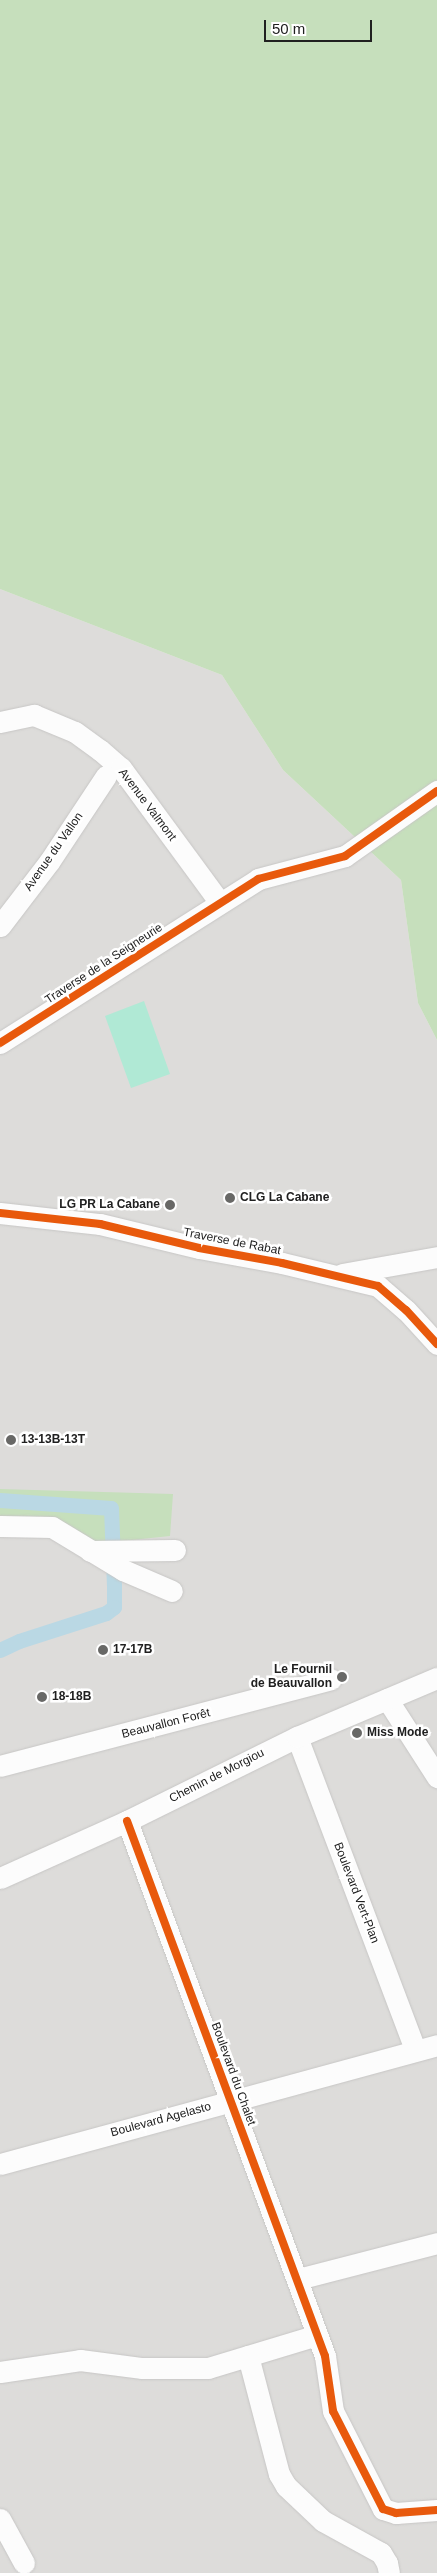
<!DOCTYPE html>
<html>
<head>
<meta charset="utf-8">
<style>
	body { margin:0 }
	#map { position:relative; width:437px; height:2573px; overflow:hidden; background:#eeede9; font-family:Arial,sans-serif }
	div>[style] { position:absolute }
	.residential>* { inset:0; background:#dddcda }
	.forest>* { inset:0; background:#c6dfbc }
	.pitch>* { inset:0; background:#b0e9d5 }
	.canal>* { height:15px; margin:-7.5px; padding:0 7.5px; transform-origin:7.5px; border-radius:7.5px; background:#bad8e4 }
	.roads { filter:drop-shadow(0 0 1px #c7c6c5) drop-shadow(0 0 1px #c7c6c5) }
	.minor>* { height:21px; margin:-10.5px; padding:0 10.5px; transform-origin:10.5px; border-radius:10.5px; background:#fcfcfc }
	.cycleway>* { height:8px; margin:-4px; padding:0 4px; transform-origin:4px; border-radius:4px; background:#e8590c }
	.dots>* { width:14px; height:14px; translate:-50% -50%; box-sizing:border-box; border:2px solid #fff; border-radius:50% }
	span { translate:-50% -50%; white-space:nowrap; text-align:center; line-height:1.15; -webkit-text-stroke:5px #fff; paint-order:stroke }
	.street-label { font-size:12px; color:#202020 }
	.poi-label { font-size:12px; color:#202020; font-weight:700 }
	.left { translate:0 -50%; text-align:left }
	.right { translate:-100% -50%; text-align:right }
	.scale { position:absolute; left:264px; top:20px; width:108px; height:22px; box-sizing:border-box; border:2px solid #202020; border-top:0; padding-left:6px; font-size:15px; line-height:18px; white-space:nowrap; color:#202020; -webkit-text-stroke:4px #fff; paint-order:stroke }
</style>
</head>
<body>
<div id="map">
	<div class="residential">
		<div style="clip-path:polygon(0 589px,222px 675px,283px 770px,401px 880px,418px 1003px,437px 1040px,437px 2573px,0 2573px)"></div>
	</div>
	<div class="forest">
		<div style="clip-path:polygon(0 0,437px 0,437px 1040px,418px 1003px,401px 880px,283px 770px,222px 675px,0 589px)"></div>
		<div style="clip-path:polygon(0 1489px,173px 1494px,170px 1536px,94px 1544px,0 1520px)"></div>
	</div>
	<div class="pitch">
		<div style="clip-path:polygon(144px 1001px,170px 1074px,131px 1088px,105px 1016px)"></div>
	</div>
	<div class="canal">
		<div style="left:0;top:1500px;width:111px;rotate:4.1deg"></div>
		<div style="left:111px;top:1508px;width:77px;rotate:87.8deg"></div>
		<div style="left:114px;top:1585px;width:22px;rotate:90deg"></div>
		<div style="left:114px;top:1607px;width:10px;rotate:143deg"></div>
		<div style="left:106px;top:1613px;width:91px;rotate:162.2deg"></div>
		<div style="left:19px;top:1641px;width:21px;rotate:155deg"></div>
	</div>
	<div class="roads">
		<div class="minor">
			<div style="left:0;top:722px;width:35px;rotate:-12deg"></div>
			<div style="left:34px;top:715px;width:44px;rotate:22.5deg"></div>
			<div style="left:75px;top:732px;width:31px;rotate:36deg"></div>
			<div style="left:100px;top:750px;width:28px;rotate:41deg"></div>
			<div style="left:121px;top:768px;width:167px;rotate:53.7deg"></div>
			<div style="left:0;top:926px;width:81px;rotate:-52.6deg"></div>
			<div style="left:49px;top:862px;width:103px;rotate:-56.5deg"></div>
			<div style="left:0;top:1043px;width:306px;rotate:-32.4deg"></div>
			<div style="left:258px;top:879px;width:90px;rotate:-14.8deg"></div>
			<div style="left:345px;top:856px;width:113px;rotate:-35.2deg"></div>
			<div style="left:0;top:1213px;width:101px;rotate:6.3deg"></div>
			<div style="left:100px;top:1224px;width:102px;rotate:13.6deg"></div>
			<div style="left:199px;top:1248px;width:84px;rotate:10.2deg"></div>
			<div style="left:282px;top:1263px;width:99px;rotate:13.5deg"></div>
			<div style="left:378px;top:1286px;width:37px;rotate:41deg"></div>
			<div style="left:406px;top:1310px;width:46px;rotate:47.6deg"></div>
			<div style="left:342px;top:1274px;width:97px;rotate:-10.1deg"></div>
			<div style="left:0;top:1526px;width:52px;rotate:1.1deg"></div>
			<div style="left:52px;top:1527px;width:83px;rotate:31.2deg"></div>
			<div style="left:123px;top:1570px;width:53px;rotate:23.2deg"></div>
			<div style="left:90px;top:1551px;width:85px;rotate:-0.7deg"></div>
			<div style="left:387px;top:1699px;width:93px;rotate:57.3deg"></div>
			<div style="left:297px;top:1737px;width:335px;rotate:69.3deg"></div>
			<div style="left:0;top:1766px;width:342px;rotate:-14.7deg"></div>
			<div style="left:127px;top:1821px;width:570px;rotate:69.69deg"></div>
			<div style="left:325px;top:2356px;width:56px;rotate:81.7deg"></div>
			<div style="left:333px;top:2411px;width:110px;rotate:63deg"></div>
			<div style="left:383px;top:2509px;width:14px;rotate:17deg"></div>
			<div style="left:396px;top:2513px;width:41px;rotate:-4.2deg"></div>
			<div style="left:0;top:1878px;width:139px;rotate:-24.2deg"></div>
			<div style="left:127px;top:1821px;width:190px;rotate:-26.3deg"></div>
			<div style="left:297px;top:1737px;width:152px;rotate:-22.9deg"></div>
			<div style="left:0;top:2164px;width:453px;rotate:-15.2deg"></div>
			<div style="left:298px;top:2279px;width:144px;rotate:-14.5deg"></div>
			<div style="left:248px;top:2356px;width:122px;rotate:75.3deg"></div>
			<div style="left:279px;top:2474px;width:14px;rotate:60deg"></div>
			<div style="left:286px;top:2486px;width:51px;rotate:43.4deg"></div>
			<div style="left:323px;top:2521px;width:66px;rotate:28.9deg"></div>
			<div style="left:381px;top:2553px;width:12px;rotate:59deg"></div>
			<div style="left:387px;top:2563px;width:10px;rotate:79deg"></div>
			<div style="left:0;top:2372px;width:81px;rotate:-8.5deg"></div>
			<div style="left:80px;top:2360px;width:63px;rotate:7.4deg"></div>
			<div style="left:142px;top:2368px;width:66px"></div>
			<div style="left:208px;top:2368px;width:114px;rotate:-16.8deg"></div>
			<div style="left:0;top:2519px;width:50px;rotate:61.4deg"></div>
		</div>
	</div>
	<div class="cycleway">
		<div style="left:0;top:1043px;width:306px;rotate:-32.4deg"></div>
		<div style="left:258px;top:879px;width:90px;rotate:-14.8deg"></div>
		<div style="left:345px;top:856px;width:113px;rotate:-35.2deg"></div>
		<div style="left:0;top:1213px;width:101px;rotate:6.3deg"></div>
		<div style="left:100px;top:1224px;width:102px;rotate:13.6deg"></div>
		<div style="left:199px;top:1248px;width:84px;rotate:10.2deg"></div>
		<div style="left:282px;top:1263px;width:99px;rotate:13.5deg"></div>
		<div style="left:378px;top:1286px;width:37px;rotate:41deg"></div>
		<div style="left:406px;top:1310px;width:46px;rotate:47.6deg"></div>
		<div style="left:127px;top:1821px;width:570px;rotate:69.69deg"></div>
		<div style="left:325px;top:2356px;width:56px;rotate:81.7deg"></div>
		<div style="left:333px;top:2411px;width:110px;rotate:63deg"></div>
		<div style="left:383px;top:2509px;width:14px;rotate:17deg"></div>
		<div style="left:396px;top:2513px;width:41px;rotate:-4.2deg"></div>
	</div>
	<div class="dots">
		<div style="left:230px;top:1198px;background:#686866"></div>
		<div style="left:170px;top:1205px;background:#686866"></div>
		<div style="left:11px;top:1440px;background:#686866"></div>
		<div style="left:103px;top:1650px;background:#686866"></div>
		<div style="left:342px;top:1677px;background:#686866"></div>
		<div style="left:42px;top:1697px;background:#686866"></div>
		<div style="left:357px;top:1733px;background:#686866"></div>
	</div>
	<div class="street-label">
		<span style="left:147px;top:805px;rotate:53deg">Avenue Valmont</span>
		<span style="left:54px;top:852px;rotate:-55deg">Avenue du Vallon</span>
		<span style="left:104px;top:964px;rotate:-33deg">Traverse de la Seigneurie</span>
		<span style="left:232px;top:1242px;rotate:11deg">Traverse de Rabat</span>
		<span style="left:166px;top:1724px;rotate:-14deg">Beauvallon Forêt</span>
		<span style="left:217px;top:1776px;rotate:-27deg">Chemin de Morgiou</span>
		<span style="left:356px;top:1893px;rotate:69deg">Boulevard Vert-Plan</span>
		<span style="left:233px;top:2074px;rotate:70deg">Boulevard du Chalet</span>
		<span style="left:161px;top:2120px;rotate:-15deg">Boulevard Agelasto</span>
	</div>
	<div class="poi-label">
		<span class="left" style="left:240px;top:1198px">CLG La Cabane</span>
		<span class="right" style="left:160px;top:1205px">LG PR La Cabane</span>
		<span class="left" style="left:21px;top:1440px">13-13B-13T</span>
		<span class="left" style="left:113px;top:1650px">17-17B</span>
		<span class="right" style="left:332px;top:1677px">Le Fournil<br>de Beauvallon</span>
		<span class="left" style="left:52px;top:1697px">18-18B</span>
		<span class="left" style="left:367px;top:1733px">Miss Mode</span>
	</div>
	<div class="scale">50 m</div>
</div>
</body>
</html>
